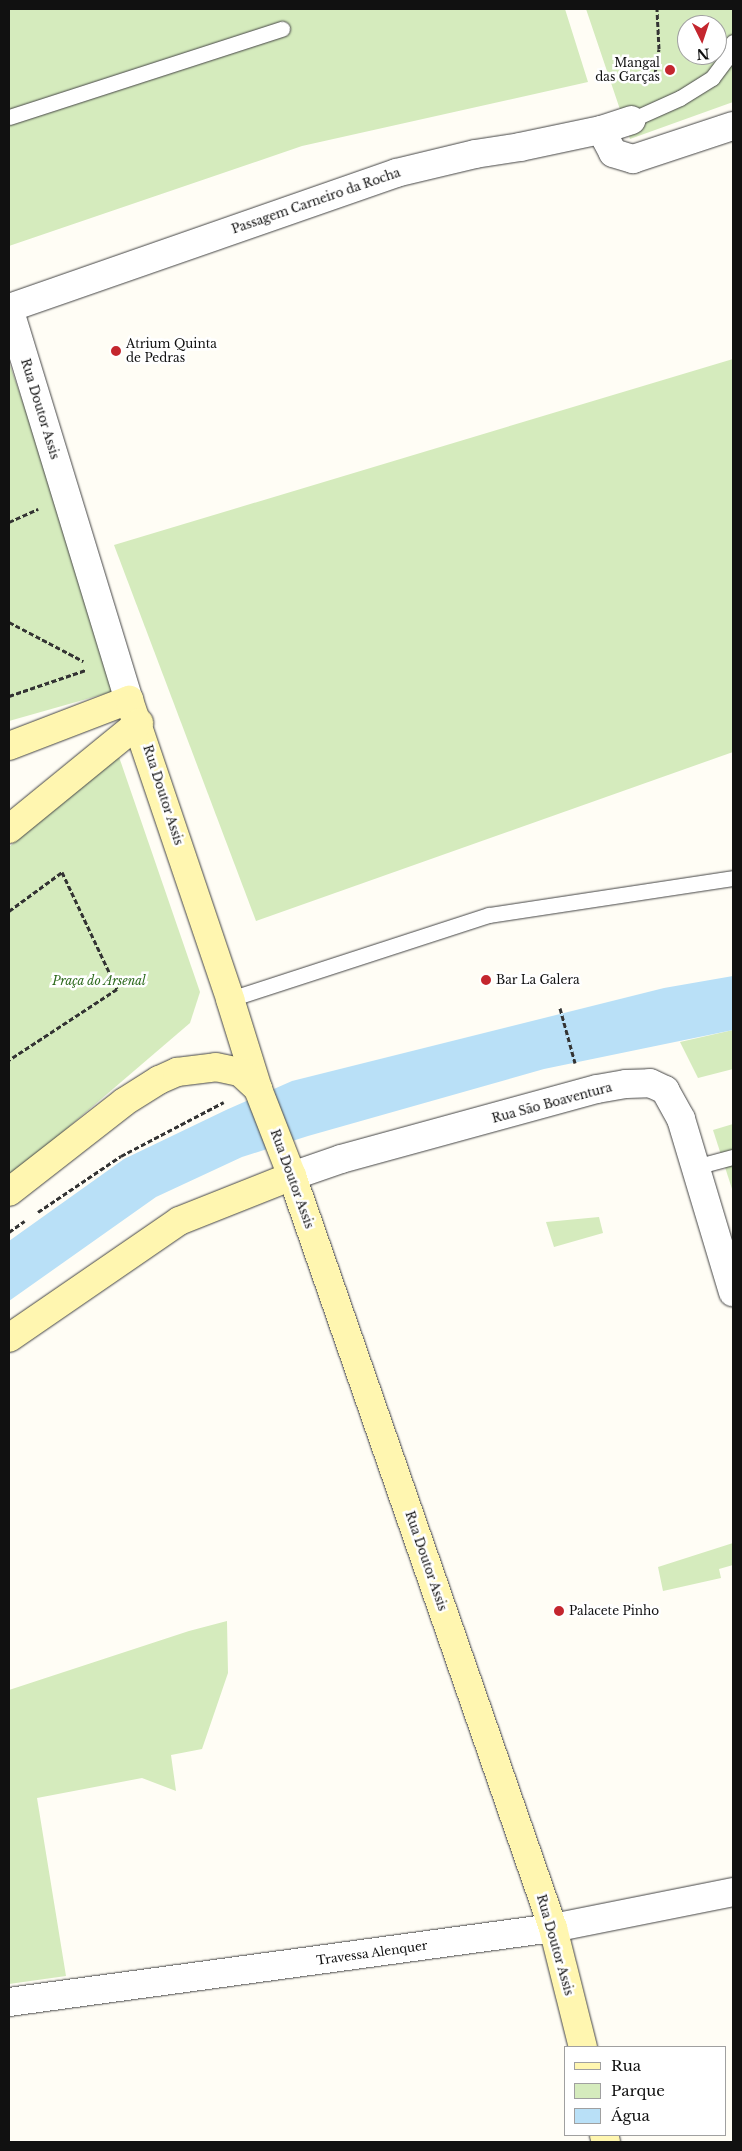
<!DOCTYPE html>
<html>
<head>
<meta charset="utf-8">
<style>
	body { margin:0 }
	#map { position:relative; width:742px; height:2151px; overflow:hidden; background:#fffdf5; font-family:"Libre Baskerville",serif }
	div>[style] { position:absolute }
	.green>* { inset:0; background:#d5ebbd }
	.water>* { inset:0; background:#b9e0f7 }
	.path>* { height:3px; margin-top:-1.5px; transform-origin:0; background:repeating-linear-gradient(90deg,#333 0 5px,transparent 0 7.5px) }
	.roads { filter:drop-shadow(0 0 1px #444) drop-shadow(0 0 1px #444) }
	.lane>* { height:15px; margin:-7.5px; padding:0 7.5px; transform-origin:7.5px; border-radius:7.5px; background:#fff }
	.street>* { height:28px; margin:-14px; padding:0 14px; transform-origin:14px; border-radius:14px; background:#fff }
	.secondary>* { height:28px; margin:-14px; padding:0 14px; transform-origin:14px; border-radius:14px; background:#fff6b0 }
	.dots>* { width:14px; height:14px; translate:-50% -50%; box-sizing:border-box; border:2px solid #fff; border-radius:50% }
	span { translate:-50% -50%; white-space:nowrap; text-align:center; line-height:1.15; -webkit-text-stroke:5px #fff; paint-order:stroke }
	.poi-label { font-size:12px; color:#111 }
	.right { translate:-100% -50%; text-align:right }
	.left { translate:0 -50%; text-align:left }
	.street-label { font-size:12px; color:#111 }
	.park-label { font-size:12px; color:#2f6b1f; font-style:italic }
	.frame { position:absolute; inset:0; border:10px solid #111; pointer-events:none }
	.legend { position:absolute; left:564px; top:2046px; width:162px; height:90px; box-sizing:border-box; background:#fff; border:1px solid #a0a0a0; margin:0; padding:6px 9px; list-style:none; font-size:15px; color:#111 }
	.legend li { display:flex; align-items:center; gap:10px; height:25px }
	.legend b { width:25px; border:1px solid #a0a0a0 }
	.north { position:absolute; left:677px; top:15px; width:50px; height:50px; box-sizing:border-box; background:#fff; border:1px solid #a0a0a0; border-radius:50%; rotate:176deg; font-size:14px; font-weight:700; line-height:20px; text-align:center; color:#111 }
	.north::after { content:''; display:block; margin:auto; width:18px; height:22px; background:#c4262e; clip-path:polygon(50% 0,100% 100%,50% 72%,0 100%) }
</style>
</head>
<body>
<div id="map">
	<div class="green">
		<div style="clip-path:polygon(9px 9px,565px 9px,588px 82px,302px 146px,9px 246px)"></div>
		<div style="clip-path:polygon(evenodd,586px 9px,733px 9px,733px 102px,630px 139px,586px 9px,687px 25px,717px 25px,717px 55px,687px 55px,687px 25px)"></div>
		<div style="clip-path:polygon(733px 359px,733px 752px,256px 921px,114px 545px)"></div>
		<div style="clip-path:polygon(9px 362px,122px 689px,9px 721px)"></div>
		<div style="clip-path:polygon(118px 754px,200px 992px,190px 1023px,9px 1178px,9px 847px)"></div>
		<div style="clip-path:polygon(733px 1030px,733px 1069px,698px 1078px,680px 1042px)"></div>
		<div style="clip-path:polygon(733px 1124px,733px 1192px,713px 1130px)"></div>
		<div style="clip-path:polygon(599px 1217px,603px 1233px,554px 1247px,546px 1222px)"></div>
		<div style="clip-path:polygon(733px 1543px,733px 1565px,719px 1569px,721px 1578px,663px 1591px,658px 1567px)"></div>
		<div style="clip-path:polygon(227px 1621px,228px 1673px,202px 1749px,171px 1755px,176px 1791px,142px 1778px,37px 1798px,66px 1976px,9px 1984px,9px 1690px,189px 1631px)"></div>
	</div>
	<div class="water">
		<div style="clip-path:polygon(733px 976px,733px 1030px,544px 1069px,308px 1136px,242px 1157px,156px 1197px,9px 1301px,9px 1241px,124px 1159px,226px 1110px,292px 1081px,664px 988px)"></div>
	</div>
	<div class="path">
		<div style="left:651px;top:82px;width:9px;rotate:-63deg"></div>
		<div style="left:655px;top:74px;width:25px;rotate:-81deg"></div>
		<div style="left:659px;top:49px;width:40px;rotate:-92.9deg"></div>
		<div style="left:9px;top:522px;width:32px;rotate:-24deg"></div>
		<div style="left:9px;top:622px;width:84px;rotate:27.8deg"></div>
		<div style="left:9px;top:696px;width:81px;rotate:-18.7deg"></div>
		<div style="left:9px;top:911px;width:66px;rotate:-36.3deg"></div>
		<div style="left:62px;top:872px;width:129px;rotate:64.8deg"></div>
		<div style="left:117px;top:989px;width:129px;rotate:146.7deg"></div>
		<div style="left:560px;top:1008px;width:57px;rotate:74.7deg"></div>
		<div style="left:38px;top:1212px;width:100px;rotate:-34deg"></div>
		<div style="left:121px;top:1156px;width:116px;rotate:-27.7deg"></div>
		<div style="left:9px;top:1232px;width:19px;rotate:-35deg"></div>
	</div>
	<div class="roads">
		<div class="lane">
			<div style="left:9px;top:117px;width:287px;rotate:-17.9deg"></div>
			<div style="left:631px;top:120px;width:54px;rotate:-24.2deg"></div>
			<div style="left:680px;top:98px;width:38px;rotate:-32deg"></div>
			<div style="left:712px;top:78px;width:34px;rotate:-53deg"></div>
			<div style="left:732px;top:51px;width:9px;rotate:-84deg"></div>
			<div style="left:230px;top:999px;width:272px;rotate:-18deg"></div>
			<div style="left:489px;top:915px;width:247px;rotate:-8.6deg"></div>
			<div style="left:695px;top:1167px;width:39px;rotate:-15deg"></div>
		</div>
		<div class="street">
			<div style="left:601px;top:130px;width:26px;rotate:62deg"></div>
			<div style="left:613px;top:153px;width:21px;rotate:17deg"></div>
			<div style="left:633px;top:159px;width:105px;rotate:-18.3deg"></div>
			<div style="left:9px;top:308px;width:410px;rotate:-19.2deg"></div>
			<div style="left:396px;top:173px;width:81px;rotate:-13.5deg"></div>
			<div style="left:475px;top:154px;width:46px;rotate:-8.8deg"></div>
			<div style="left:520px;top:147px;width:83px;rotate:-11.9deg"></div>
			<div style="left:601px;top:130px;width:32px;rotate:-18deg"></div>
			<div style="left:9px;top:308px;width:410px;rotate:73deg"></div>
			<div style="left:292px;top:1176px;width:52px;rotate:-19.1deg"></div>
			<div style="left:341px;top:1159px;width:265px;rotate:-15.3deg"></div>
			<div style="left:597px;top:1089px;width:29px;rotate:-10deg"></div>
			<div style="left:626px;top:1084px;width:24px;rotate:-2deg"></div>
			<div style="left:650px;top:1083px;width:17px;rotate:25deg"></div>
			<div style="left:665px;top:1090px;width:33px;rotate:61deg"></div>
			<div style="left:681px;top:1119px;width:181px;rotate:73.3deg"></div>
			<div style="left:9px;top:2002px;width:549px;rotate:-7.75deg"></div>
			<div style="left:553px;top:1928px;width:184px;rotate:-11.3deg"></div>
		</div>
		<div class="secondary">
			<div style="left:9px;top:746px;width:129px;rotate:-21deg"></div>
			<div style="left:129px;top:700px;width:316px;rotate:71.3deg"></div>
			<div style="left:230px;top:999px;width:94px;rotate:72.7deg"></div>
			<div style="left:258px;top:1089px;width:93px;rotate:68.7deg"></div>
			<div style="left:292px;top:1176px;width:796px;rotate:70.86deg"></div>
			<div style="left:553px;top:1928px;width:123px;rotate:75.9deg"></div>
			<div style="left:9px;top:829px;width:168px;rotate:-39.2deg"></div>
			<div style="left:9px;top:1192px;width:146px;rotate:-38deg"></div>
			<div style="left:124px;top:1102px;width:41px;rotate:-32.2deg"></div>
			<div style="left:159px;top:1080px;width:20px;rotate:-24deg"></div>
			<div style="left:177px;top:1072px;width:39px;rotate:-7deg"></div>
			<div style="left:216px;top:1067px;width:25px;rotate:12deg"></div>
			<div style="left:240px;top:1072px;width:25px;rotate:43deg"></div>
			<div style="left:9px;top:1338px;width:206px;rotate:-34.5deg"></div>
			<div style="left:179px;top:1221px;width:122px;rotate:-21.7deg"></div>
			<div style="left:604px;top:2135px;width:7px;rotate:74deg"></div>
		</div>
	</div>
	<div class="dots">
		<div style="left:670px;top:70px;background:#c4262e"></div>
		<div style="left:116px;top:351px;background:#c4262e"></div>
		<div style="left:486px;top:980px;background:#c4262e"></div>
		<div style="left:559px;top:1611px;background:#c4262e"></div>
	</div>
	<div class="poi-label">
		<span class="right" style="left:660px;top:70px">Mangal<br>das Garças</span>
		<span class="left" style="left:126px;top:351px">Atrium Quinta<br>de Pedras</span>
		<span class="left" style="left:496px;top:980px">Bar La Galera</span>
		<span class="left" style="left:569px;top:1611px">Palacete Pinho</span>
	</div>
	<div class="street-label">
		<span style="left:316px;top:201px;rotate:-19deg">Passagem Carneiro da Rocha</span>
		<span style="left:40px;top:409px;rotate:73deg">Rua Doutor Assis</span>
		<span style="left:163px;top:795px;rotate:72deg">Rua Doutor Assis</span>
		<span style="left:552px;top:1103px;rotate:-15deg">Rua São Boaventura</span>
		<span style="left:292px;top:1179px;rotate:70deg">Rua Doutor Assis</span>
		<span style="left:426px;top:1561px;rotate:71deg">Rua Doutor Assis</span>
		<span style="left:555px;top:1945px;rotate:74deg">Rua Doutor Assis</span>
		<span style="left:372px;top:1953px;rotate:-8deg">Travessa Alenquer</span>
	</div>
	<div class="park-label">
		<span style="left:99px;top:981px">Praça do Arsenal</span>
	</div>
	<div class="frame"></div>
	<ul class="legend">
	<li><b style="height:6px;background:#fff6b0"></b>Rua</li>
	<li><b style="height:14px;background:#d5ebbd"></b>Parque</li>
	<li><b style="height:14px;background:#b9e0f7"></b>Água</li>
	</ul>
	<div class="north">N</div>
</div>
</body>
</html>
